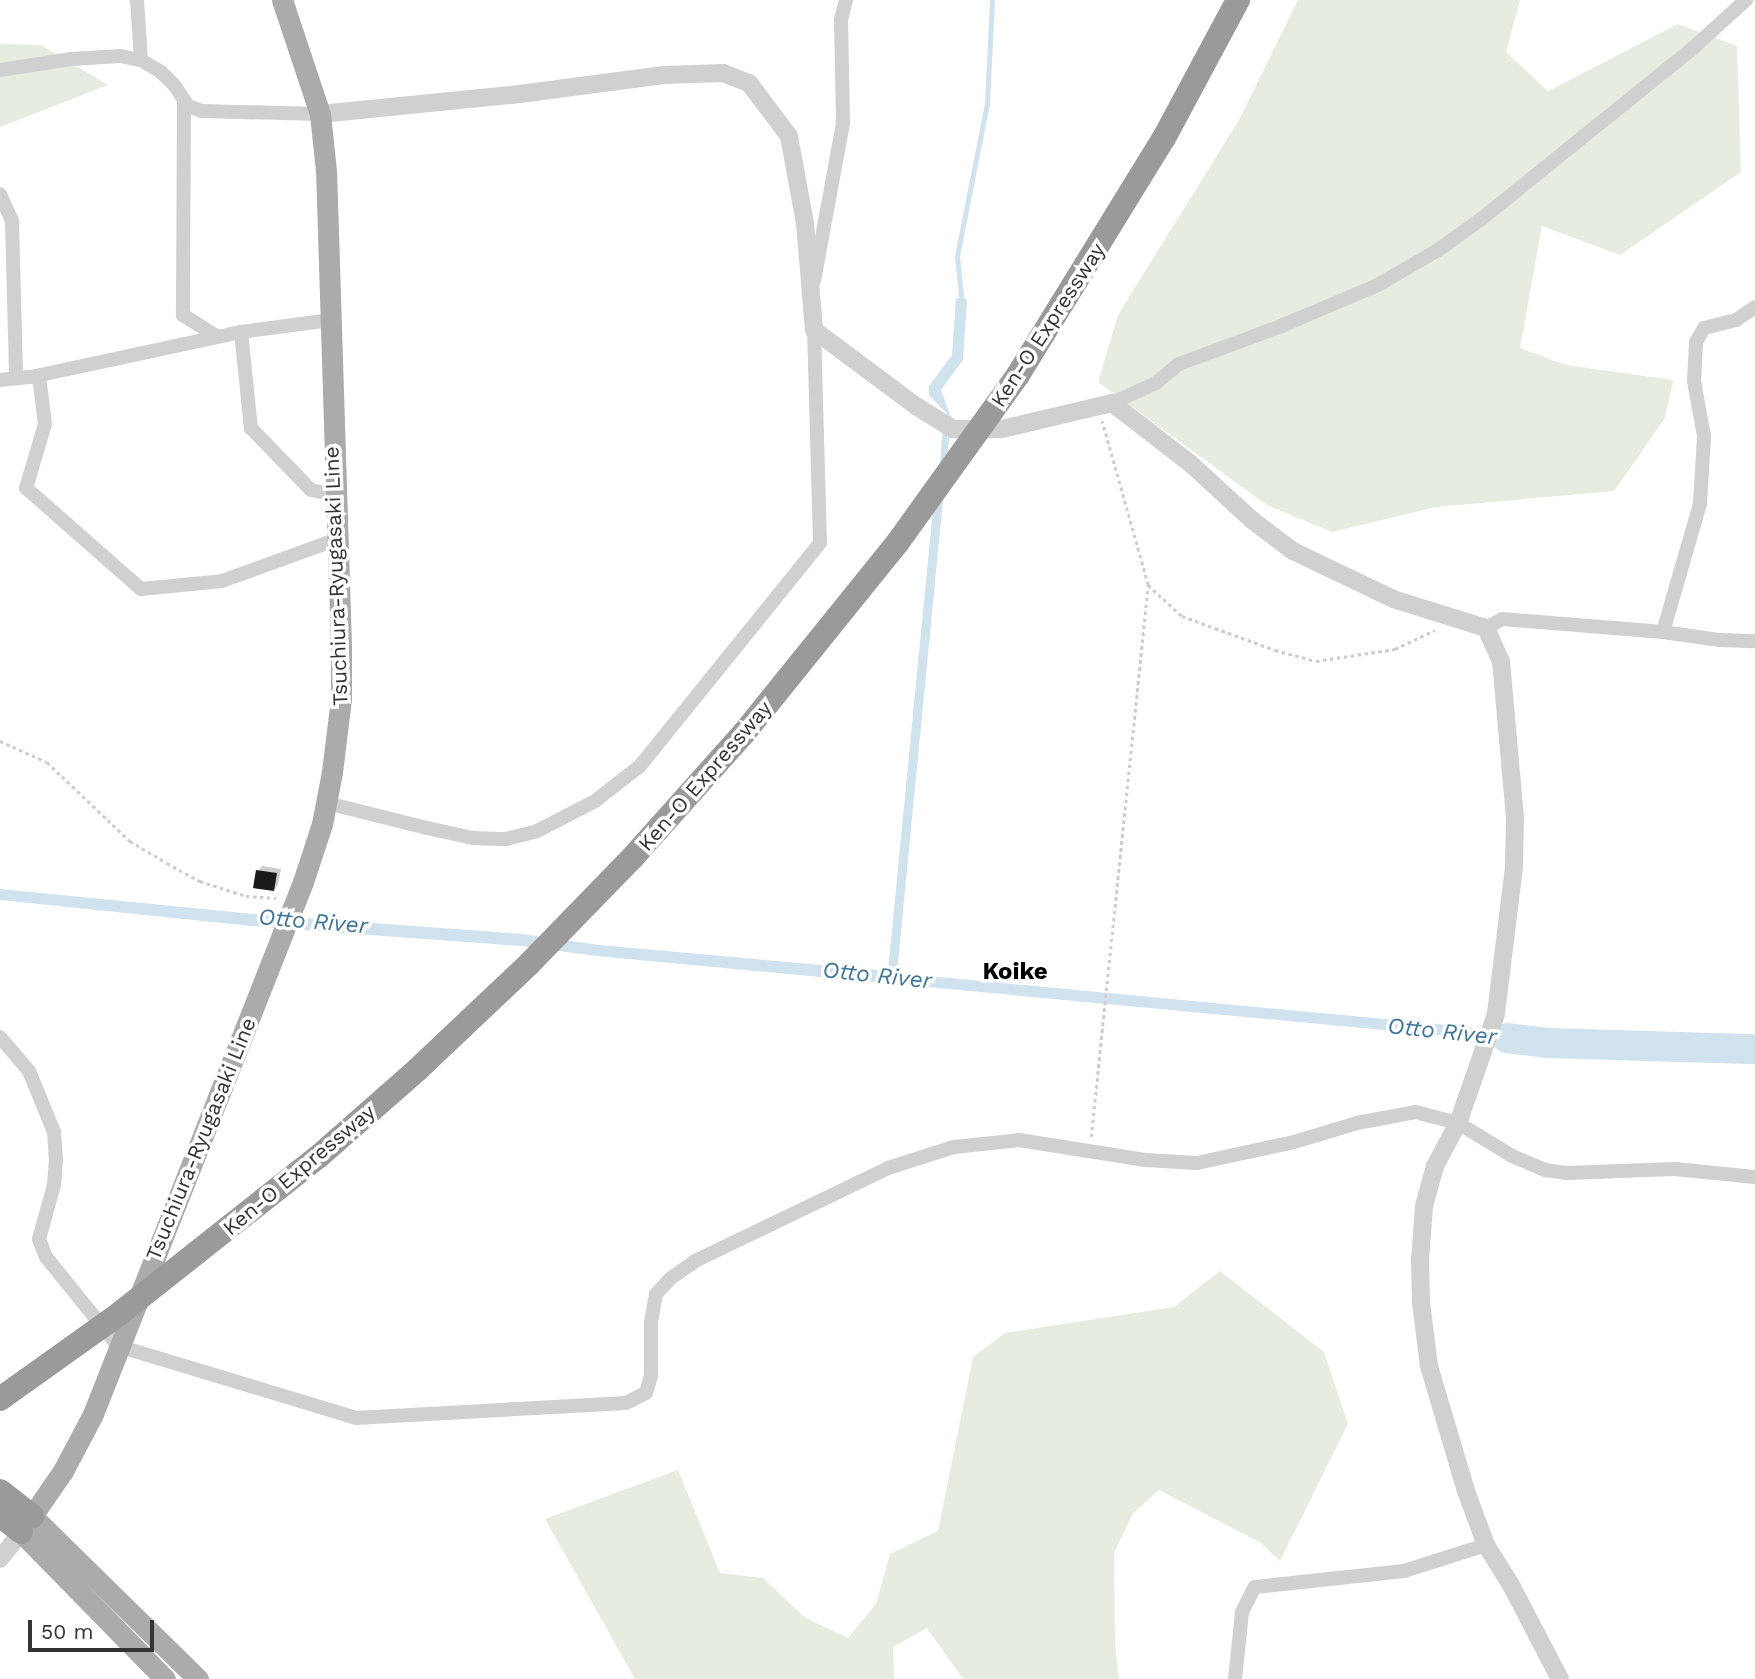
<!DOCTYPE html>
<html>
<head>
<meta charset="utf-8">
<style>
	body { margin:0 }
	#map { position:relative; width:1755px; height:1679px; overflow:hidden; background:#fff; font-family:"Work Sans",sans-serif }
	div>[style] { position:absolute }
	.green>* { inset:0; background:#e6ecdf }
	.water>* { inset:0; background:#cfe2ee }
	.shadow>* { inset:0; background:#0003 }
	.stream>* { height:5px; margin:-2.5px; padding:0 2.5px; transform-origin:2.5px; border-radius:2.5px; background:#cfe2ee }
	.river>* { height:30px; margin:-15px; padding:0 15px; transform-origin:15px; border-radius:15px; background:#cfe2ee }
	.building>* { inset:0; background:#1a1a1a }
	.path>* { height:2.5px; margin-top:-1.25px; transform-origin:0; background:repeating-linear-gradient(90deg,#cdcdcd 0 3.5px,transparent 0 7px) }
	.minor>* { height:14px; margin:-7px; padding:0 7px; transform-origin:7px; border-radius:7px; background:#d0d0d0 }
	.tertiary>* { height:18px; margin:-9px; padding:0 9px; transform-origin:9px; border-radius:9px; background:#d0d0d0 }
	.primary>* { height:21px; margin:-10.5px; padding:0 10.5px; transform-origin:10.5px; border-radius:10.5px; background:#ababab }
	.motorway>* { height:24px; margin:-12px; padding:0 12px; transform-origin:12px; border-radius:12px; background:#9a9a9a }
	.motorway-bridge>* { height:24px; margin:-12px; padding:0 12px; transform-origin:12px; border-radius:12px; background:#9a9a9a }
	span { translate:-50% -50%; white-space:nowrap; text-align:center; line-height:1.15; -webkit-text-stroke:7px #fff; paint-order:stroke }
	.street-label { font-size:21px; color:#333 }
	.water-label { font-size:23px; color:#3f7597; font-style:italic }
	.quarter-label { font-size:24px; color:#000; font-weight:700 }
	.scale { position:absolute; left:28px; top:1620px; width:126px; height:32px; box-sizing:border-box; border:4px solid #333; border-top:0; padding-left:9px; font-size:21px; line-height:24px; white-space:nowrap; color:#333; -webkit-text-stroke:5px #fff; paint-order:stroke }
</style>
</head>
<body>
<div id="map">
	<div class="green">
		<div style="clip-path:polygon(1298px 0,1520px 0,1506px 52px,1548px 91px,1678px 24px,1737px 46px,1741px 172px,1620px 255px,1542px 226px,1520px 348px,1566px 365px,1673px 380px,1665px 418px,1614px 491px,1436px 507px,1332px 532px,1267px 505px,1098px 382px,1118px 315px,1239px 120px)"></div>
		<div style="clip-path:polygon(0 44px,41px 45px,108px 85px,0 127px)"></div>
		<div style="clip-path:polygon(1220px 1271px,1324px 1352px,1348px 1424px,1280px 1561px,1261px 1543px,1159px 1490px,1133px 1513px,1114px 1553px,1115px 1645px,1119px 1679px,963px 1679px,927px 1628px,893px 1647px,894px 1679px,635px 1679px,545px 1519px,678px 1470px,720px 1573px,763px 1578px,804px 1617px,848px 1638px,876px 1604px,890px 1554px,938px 1531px,973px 1357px,1005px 1333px,1174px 1307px)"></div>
	</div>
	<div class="water">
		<div style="clip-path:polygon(956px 298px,967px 299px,963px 360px,941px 390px,951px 418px,897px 973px,1480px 1028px,1548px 1038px,1547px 1049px,1479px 1039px,597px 956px,521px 946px,262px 927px,0 900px,0 889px,264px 915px,523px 934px,599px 945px,888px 971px,932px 519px,951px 418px,929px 395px,929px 386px,952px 355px)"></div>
	</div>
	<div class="shadow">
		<div style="clip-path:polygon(262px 866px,281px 869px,278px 885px,274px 890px,258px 871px)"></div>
	</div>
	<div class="stream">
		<div style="left:962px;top:305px;width:49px;rotate:-95.8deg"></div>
		<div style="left:957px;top:256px;width:156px;rotate:-78.9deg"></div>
		<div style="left:987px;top:103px;width:103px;rotate:-87.2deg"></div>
		<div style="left:942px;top:466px;width:39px;rotate:-86deg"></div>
	</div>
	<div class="river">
		<div style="left:1507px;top:1038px;width:41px;rotate:7deg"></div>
		<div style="left:1548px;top:1043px;width:207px;rotate:1.7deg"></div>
	</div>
	<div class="building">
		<div style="clip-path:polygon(256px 870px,277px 873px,274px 891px,253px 888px)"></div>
	</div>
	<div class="path">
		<div style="left:1148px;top:585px;width:46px;rotate:42.4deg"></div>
		<div style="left:1182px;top:616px;width:99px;rotate:20.1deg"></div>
		<div style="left:1275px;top:650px;width:42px;rotate:15deg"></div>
		<div style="left:1316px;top:661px;width:80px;rotate:-8.6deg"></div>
		<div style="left:1395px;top:649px;width:44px;rotate:-25.4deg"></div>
		<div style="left:0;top:741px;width:51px;rotate:24.1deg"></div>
		<div style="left:47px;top:762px;width:115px;rotate:43.6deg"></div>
		<div style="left:130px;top:841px;width:43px;rotate:30.7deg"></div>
		<div style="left:167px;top:863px;width:38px;rotate:29deg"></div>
		<div style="left:200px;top:881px;width:48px;rotate:18.1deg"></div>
		<div style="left:246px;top:896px;width:30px;rotate:4deg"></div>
		<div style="left:1091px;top:1137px;width:555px;rotate:-84.1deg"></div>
		<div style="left:1148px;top:585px;width:170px;rotate:-105.7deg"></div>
	</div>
	<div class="minor">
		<div style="left:137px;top:0;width:60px;rotate:86.2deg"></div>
		<div style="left:0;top:70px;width:72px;rotate:-8.8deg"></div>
		<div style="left:71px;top:59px;width:49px;rotate:-3.5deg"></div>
		<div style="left:120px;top:56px;width:21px;rotate:11deg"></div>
		<div style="left:141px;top:60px;width:23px;rotate:31deg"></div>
		<div style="left:161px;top:72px;width:20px;rotate:45deg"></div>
		<div style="left:175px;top:86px;width:24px;rotate:57deg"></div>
		<div style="left:188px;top:106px;width:15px;rotate:20deg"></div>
		<div style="left:202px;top:111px;width:118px;rotate:1.5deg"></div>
		<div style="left:184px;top:100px;width:215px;rotate:90.3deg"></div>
		<div style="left:183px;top:315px;width:41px;rotate:32.2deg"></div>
		<div style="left:0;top:194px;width:30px;rotate:66deg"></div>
		<div style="left:12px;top:221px;width:157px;rotate:88.5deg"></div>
		<div style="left:814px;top:281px;width:161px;rotate:-79.6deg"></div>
		<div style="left:843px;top:123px;width:103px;rotate:-91.1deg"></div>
		<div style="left:841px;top:20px;width:21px;rotate:-76deg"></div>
		<div style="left:241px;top:332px;width:97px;rotate:84.1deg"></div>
		<div style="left:251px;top:428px;width:86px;rotate:45.9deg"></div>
		<div style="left:311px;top:490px;width:24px;rotate:12deg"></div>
		<div style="left:39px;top:376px;width:48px;rotate:82.9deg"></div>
		<div style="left:45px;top:424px;width:67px;rotate:106.5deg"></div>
		<div style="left:26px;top:488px;width:153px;rotate:41.3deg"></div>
		<div style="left:141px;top:589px;width:81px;rotate:-5.6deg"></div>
		<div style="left:222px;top:581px;width:123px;rotate:-19.9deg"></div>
		<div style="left:0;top:380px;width:31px;rotate:-6deg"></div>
		<div style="left:31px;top:377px;width:215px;rotate:-12.1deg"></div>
		<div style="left:241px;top:332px;width:90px;rotate:-7.7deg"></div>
		<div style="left:1112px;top:403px;width:48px;rotate:-24.4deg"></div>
		<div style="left:1156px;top:383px;width:30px;rotate:-40deg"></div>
		<div style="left:1179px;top:364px;width:109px;rotate:-20.4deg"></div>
		<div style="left:1281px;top:326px;width:105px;rotate:-22.9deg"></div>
		<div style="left:1378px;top:285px;width:69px;rotate:-30.3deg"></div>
		<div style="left:1438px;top:250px;width:52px;rotate:-35.5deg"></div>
		<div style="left:1480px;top:220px;width:274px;rotate:-38.9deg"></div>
		<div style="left:1693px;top:48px;width:72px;rotate:-42.2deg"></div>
		<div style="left:1486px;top:628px;width:18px;rotate:-29deg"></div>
		<div style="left:1502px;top:619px;width:162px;rotate:4.6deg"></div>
		<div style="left:1663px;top:632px;width:58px;rotate:8deg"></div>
		<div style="left:1720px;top:640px;width:35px;rotate:2deg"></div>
		<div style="left:1663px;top:632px;width:133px;rotate:-73.9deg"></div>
		<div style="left:1700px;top:504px;width:68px;rotate:-86.6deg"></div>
		<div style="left:1704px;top:436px;width:56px;rotate:-100.3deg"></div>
		<div style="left:1694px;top:381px;width:39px;rotate:-87deg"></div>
		<div style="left:1696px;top:342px;width:16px;rotate:-60deg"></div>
		<div style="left:1704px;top:328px;width:33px;rotate:-14deg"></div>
		<div style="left:1736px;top:320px;width:23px;rotate:-34deg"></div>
		<div style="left:327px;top:803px;width:103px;rotate:14deg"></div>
		<div style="left:427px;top:828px;width:47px;rotate:12.3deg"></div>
		<div style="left:473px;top:838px;width:33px;rotate:2deg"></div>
		<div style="left:506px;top:839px;width:32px;rotate:-14deg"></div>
		<div style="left:537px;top:831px;width:65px;rotate:-27.3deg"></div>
		<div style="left:595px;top:801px;width:57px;rotate:-37.9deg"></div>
		<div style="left:640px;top:766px;width:287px;rotate:-51.1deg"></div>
		<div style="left:820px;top:543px;width:213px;rotate:-91.6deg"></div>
		<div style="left:0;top:1037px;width:45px;rotate:49.5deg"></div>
		<div style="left:29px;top:1071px;width:66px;rotate:67.7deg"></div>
		<div style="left:54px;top:1132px;width:26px;rotate:86deg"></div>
		<div style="left:56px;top:1158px;width:27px;rotate:94deg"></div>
		<div style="left:54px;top:1185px;width:56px;rotate:105.5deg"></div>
		<div style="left:39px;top:1239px;width:19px;rotate:69deg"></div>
		<div style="left:46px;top:1257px;width:114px;rotate:51deg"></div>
		<div style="left:118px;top:1346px;width:249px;rotate:16.8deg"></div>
		<div style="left:356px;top:1418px;width:270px;rotate:-3.2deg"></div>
		<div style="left:626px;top:1403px;width:22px;rotate:-27deg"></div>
		<div style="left:646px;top:1393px;width:19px;rotate:-74deg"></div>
		<div style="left:651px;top:1375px;width:53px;rotate:-90deg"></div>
		<div style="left:651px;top:1322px;width:28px;rotate:-80deg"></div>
		<div style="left:656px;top:1294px;width:22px;rotate:-47deg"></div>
		<div style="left:671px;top:1278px;width:29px;rotate:-35deg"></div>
		<div style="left:695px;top:1261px;width:214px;rotate:-25.7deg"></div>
		<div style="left:888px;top:1168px;width:69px;rotate:-17.7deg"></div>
		<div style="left:954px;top:1147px;width:65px;rotate:-6.1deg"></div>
		<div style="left:1019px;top:1140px;width:128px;rotate:9deg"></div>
		<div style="left:1145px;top:1160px;width:52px;rotate:3.3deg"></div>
		<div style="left:1197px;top:1163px;width:99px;rotate:-12.2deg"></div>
		<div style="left:1294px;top:1142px;width:66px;rotate:-16.8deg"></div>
		<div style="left:1357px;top:1123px;width:59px;rotate:-10.7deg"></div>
		<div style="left:1415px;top:1112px;width:44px;rotate:14.3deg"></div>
		<div style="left:1458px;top:1123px;width:63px;rotate:31.4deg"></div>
		<div style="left:1512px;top:1156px;width:36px;rotate:23deg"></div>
		<div style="left:1545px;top:1170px;width:21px;rotate:8deg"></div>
		<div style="left:1566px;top:1173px;width:109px;rotate:-2.1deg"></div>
		<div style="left:1675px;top:1169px;width:80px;rotate:5.7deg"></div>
		<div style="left:1235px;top:1679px;width:67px;rotate:-84deg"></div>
		<div style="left:1242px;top:1612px;width:28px;rotate:-63deg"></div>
		<div style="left:1255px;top:1587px;width:150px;rotate:-6.1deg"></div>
		<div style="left:1404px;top:1571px;width:86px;rotate:-17.6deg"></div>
	</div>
	<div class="tertiary">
		<div style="left:320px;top:114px;width:193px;rotate:-5.7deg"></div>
		<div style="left:512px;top:95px;width:153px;rotate:-7.5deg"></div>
		<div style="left:664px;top:75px;width:59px;rotate:-1.9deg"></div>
		<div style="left:723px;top:73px;width:28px;rotate:21deg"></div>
		<div style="left:749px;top:83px;width:66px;rotate:53deg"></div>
		<div style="left:789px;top:136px;width:88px;rotate:79.6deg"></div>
		<div style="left:805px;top:223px;width:107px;rotate:85.2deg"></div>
		<div style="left:814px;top:330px;width:127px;rotate:36.7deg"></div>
		<div style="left:916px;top:406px;width:44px;rotate:31.9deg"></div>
		<div style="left:953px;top:429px;width:49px"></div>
		<div style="left:1002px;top:429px;width:113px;rotate:-13.3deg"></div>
		<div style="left:1112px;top:403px;width:100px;rotate:37.7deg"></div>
		<div style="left:1191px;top:464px;width:83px;rotate:42.6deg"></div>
		<div style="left:1252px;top:520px;width:51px;rotate:37.1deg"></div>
		<div style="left:1293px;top:551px;width:111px;rotate:25.6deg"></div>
		<div style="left:1393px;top:599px;width:97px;rotate:17.3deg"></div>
		<div style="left:1486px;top:628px;width:36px;rotate:66deg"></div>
		<div style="left:1501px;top:661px;width:158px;rotate:84.9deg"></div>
		<div style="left:1515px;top:818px;width:49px;rotate:91.2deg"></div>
		<div style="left:1514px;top:867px;width:148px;rotate:97deg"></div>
		<div style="left:1496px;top:1014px;width:115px;rotate:109.2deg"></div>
		<div style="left:1458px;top:1123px;width:49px;rotate:118.1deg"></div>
		<div style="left:1435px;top:1166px;width:41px;rotate:105.4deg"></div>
		<div style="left:1424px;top:1206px;width:54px;rotate:94.2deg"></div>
		<div style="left:1420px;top:1260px;width:42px;rotate:88.6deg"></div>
		<div style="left:1421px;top:1302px;width:64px;rotate:82.9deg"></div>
		<div style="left:1429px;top:1366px;width:130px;rotate:73.5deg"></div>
		<div style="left:1466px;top:1491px;width:58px;rotate:69.7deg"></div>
		<div style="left:1486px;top:1545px;width:47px;rotate:58deg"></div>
		<div style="left:1511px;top:1585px;width:106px;rotate:62.5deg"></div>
		<div style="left:0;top:1559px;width:34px;rotate:-52deg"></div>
	</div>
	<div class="primary">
		<div style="left:32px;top:1516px;width:233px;rotate:44.5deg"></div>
		<div style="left:165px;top:1679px;width:206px;rotate:-134.4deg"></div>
		<div style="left:21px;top:1532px;width:74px;rotate:-55.5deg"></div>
		<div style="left:63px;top:1471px;width:64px;rotate:-62.2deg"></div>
		<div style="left:93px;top:1414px;width:572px;rotate:-68.46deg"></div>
		<div style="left:303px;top:882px;width:61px;rotate:-71.9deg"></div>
		<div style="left:322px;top:824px;width:53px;rotate:-79.1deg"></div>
		<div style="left:332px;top:772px;width:74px;rotate:-83deg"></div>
		<div style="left:341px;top:699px;width:53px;rotate:-90deg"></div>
		<div style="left:341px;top:646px;width:475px;rotate:-91.8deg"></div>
		<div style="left:326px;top:171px;width:57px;rotate:-96deg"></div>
		<div style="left:320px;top:114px;width:120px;rotate:-108.4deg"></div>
	</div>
	<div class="motorway">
		<div style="left:1164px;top:138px;width:157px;rotate:-61.8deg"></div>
		<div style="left:0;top:1491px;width:41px;rotate:38deg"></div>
		<div style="left:0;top:1515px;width:27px;rotate:39deg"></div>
	</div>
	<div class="motorway-bridge">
		<div style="left:0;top:1399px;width:146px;rotate:-35.5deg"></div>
		<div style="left:119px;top:1314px;width:253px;rotate:-38.3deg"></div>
		<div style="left:318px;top:1157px;width:133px;rotate:-41.3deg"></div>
		<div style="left:418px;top:1069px;width:153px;rotate:-43.4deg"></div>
		<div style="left:529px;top:964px;width:149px;rotate:-45.8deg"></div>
		<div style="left:633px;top:857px;width:166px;rotate:-48.2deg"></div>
		<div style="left:744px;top:733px;width:245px;rotate:-51.1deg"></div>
		<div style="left:898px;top:542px;width:206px;rotate:-54.3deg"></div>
		<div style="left:1018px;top:375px;width:278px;rotate:-58.4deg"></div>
	</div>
	<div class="street-label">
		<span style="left:1048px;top:325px;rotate:-57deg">Ken-O Expressway</span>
		<span style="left:336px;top:576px;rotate:-92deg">Tsuchiura-Ryugasaki Line</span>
		<span style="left:705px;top:776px;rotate:-49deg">Ken-O Expressway</span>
		<span style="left:201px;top:1139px;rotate:-68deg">Tsuchiura-Ryugasaki Line</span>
		<span style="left:299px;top:1170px;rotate:-40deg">Ken-O Expressway</span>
	</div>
	<div class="water-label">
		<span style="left:313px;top:922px;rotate:5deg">Otto River</span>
		<span style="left:877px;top:976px;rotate:6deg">Otto River</span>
		<span style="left:1442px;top:1032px;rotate:6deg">Otto River</span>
	</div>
	<div class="quarter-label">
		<span style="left:1015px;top:972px">Koike</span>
	</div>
	<div class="scale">50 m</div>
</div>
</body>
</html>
